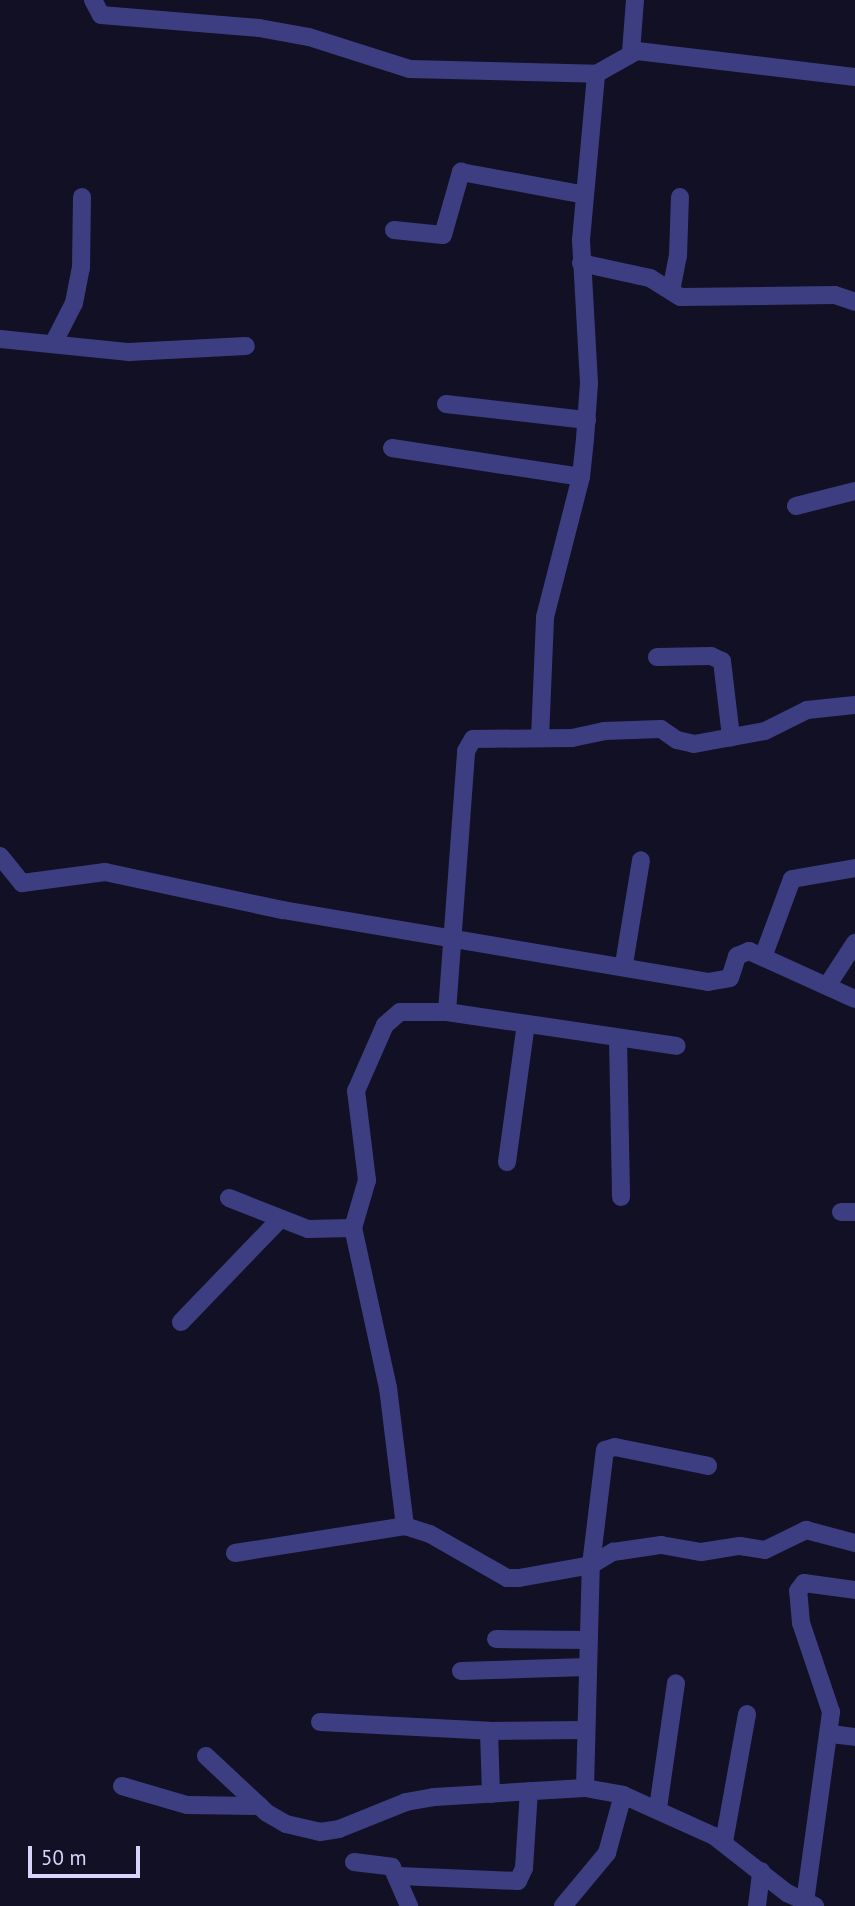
<!DOCTYPE html>
<html>
<head>
<meta charset="utf-8">
<style>
	body { margin:0 }
	#map { position:relative; width:855px; height:1906px; overflow:hidden; background:#121025; font-family:"PT Sans",sans-serif }
	div>[style] { position:absolute }
	.street>* { height:18px; margin:-9px; padding:0 9px; transform-origin:9px; border-radius:9px; background:#3d3e82 }
	span { translate:-50% -50%; white-space:nowrap; text-align:center; line-height:1.15; -webkit-text-stroke:6px #121025; paint-order:stroke }
	.scale { position:absolute; left:28px; top:1846px; width:112px; height:32px; box-sizing:border-box; border:4px solid #d8d5fd; border-top:0; padding-left:9px; font-size:21px; line-height:24px; white-space:nowrap; color:#d8d5fd; -webkit-text-stroke:5px #121025; paint-order:stroke }
</style>
</head>
<body>
<div id="map">
	<div class="street">
		<div style="left:93px;top:0;width:17px;rotate:62deg"></div>
		<div style="left:101px;top:15px;width:159px;rotate:4.7deg"></div>
		<div style="left:259px;top:28px;width:51px;rotate:10.2deg"></div>
		<div style="left:309px;top:37px;width:106px;rotate:17.6deg"></div>
		<div style="left:410px;top:69px;width:186px;rotate:1.5deg"></div>
		<div style="left:631px;top:52px;width:52px;rotate:-85.6deg"></div>
		<div style="left:394px;top:230px;width:49px;rotate:5.8deg"></div>
		<div style="left:443px;top:235px;width:66px;rotate:-74.1deg"></div>
		<div style="left:461px;top:172px;width:126px;rotate:10.5deg"></div>
		<div style="left:581px;top:263px;width:71px;rotate:12.3deg"></div>
		<div style="left:650px;top:278px;width:36px;rotate:32deg"></div>
		<div style="left:681px;top:297px;width:154px;rotate:-0.7deg"></div>
		<div style="left:835px;top:295px;width:21px;rotate:19deg"></div>
		<div style="left:671px;top:291px;width:36px;rotate:-79deg"></div>
		<div style="left:678px;top:256px;width:59px;rotate:-88.1deg"></div>
		<div style="left:0;top:339px;width:130px;rotate:5.8deg"></div>
		<div style="left:129px;top:352px;width:117px;rotate:-2.9deg"></div>
		<div style="left:53px;top:344px;width:46px;rotate:-62.9deg"></div>
		<div style="left:74px;top:303px;width:36px;rotate:-79deg"></div>
		<div style="left:81px;top:268px;width:71px;rotate:-89.2deg"></div>
		<div style="left:446px;top:404px;width:142px;rotate:6.5deg"></div>
		<div style="left:392px;top:448px;width:191px;rotate:8.7deg"></div>
		<div style="left:796px;top:506px;width:61px;rotate:-14.3deg"></div>
		<div style="left:657px;top:657px;width:54px;rotate:-1.1deg"></div>
		<div style="left:711px;top:656px;width:12px;rotate:24deg"></div>
		<div style="left:722px;top:661px;width:77px;rotate:83.2deg"></div>
		<div style="left:540px;top:738px;width:121px;rotate:-87.6deg"></div>
		<div style="left:545px;top:617px;width:145px;rotate:-75.6deg"></div>
		<div style="left:581px;top:477px;width:38px;rotate:-84deg"></div>
		<div style="left:585px;top:439px;width:56px;rotate:-85.9deg"></div>
		<div style="left:589px;top:383px;width:143px;rotate:-93.2deg"></div>
		<div style="left:581px;top:240px;width:167px;rotate:-84.8deg"></div>
		<div style="left:596px;top:74px;width:47px;rotate:-29.3deg"></div>
		<div style="left:637px;top:51px;width:220px;rotate:6.8deg"></div>
		<div style="left:0;top:856px;width:35px;rotate:51deg"></div>
		<div style="left:22px;top:883px;width:84px;rotate:-7.5deg"></div>
		<div style="left:105px;top:872px;width:182px;rotate:12.1deg"></div>
		<div style="left:283px;top:910px;width:431px;rotate:9.6deg"></div>
		<div style="left:708px;top:982px;width:22px;rotate:-10deg"></div>
		<div style="left:730px;top:978px;width:23px;rotate:-72deg"></div>
		<div style="left:737px;top:956px;width:13px;rotate:-23deg"></div>
		<div style="left:749px;top:951px;width:116px;rotate:24.4deg"></div>
		<div style="left:763px;top:957px;width:83px;rotate:-69.6deg"></div>
		<div style="left:792px;top:879px;width:64px;rotate:-9.9deg"></div>
		<div style="left:624px;top:964px;width:105px;rotate:-80.7deg"></div>
		<div style="left:829px;top:983px;width:48px;rotate:-57deg"></div>
		<div style="left:447px;top:1012px;width:262px;rotate:-85.8deg"></div>
		<div style="left:466px;top:751px;width:14px;rotate:-60deg"></div>
		<div style="left:473px;top:739px;width:99px;rotate:-0.6deg"></div>
		<div style="left:572px;top:738px;width:33px;rotate:-12deg"></div>
		<div style="left:604px;top:731px;width:57px;rotate:-2deg"></div>
		<div style="left:661px;top:729px;width:19px;rotate:35deg"></div>
		<div style="left:677px;top:740px;width:17px;rotate:13deg"></div>
		<div style="left:694px;top:744px;width:72px;rotate:-10.4deg"></div>
		<div style="left:765px;top:731px;width:47px;rotate:-26.6deg"></div>
		<div style="left:807px;top:710px;width:48px;rotate:-5.9deg"></div>
		<div style="left:618px;top:1038px;width:159px;rotate:88.9deg"></div>
		<div style="left:507px;top:1162px;width:139px;rotate:-82.2deg"></div>
		<div style="left:229px;top:1198px;width:85px;rotate:21.4deg"></div>
		<div style="left:308px;top:1229px;width:45px;rotate:-1.3deg"></div>
		<div style="left:841px;top:1212px;width:14px"></div>
		<div style="left:181px;top:1322px;width:141px;rotate:-46.1deg"></div>
		<div style="left:405px;top:1526px;width:139px;rotate:-97deg"></div>
		<div style="left:388px;top:1388px;width:164px;rotate:-102.3deg"></div>
		<div style="left:353px;top:1228px;width:50px;rotate:-73.7deg"></div>
		<div style="left:367px;top:1180px;width:90px;rotate:-97deg"></div>
		<div style="left:356px;top:1091px;width:72px;rotate:-66.3deg"></div>
		<div style="left:385px;top:1025px;width:20px;rotate:-41deg"></div>
		<div style="left:400px;top:1012px;width:47px"></div>
		<div style="left:447px;top:1012px;width:232px;rotate:8.4deg"></div>
		<div style="left:235px;top:1553px;width:172px;rotate:-9deg"></div>
		<div style="left:405px;top:1526px;width:26px;rotate:18deg"></div>
		<div style="left:430px;top:1534px;width:89px;rotate:29.7deg"></div>
		<div style="left:507px;top:1578px;width:12px"></div>
		<div style="left:519px;top:1578px;width:73px;rotate:-10.2deg"></div>
		<div style="left:591px;top:1565px;width:26px;rotate:-31deg"></div>
		<div style="left:613px;top:1552px;width:49px;rotate:-8.3deg"></div>
		<div style="left:661px;top:1545px;width:41px;rotate:9.9deg"></div>
		<div style="left:701px;top:1552px;width:39px;rotate:-9deg"></div>
		<div style="left:740px;top:1546px;width:25px;rotate:9deg"></div>
		<div style="left:765px;top:1550px;width:46px;rotate:-26deg"></div>
		<div style="left:806px;top:1530px;width:51px;rotate:14.9deg"></div>
		<div style="left:496px;top:1639px;width:92px;rotate:0.6deg"></div>
		<div style="left:461px;top:1671px;width:126px;rotate:-1.8deg"></div>
		<div style="left:320px;top:1722px;width:169px;rotate:3deg"></div>
		<div style="left:489px;top:1731px;width:96px;rotate:-0.6deg"></div>
		<div style="left:489px;top:1731px;width:63px;rotate:88.2deg"></div>
		<div style="left:831px;top:1734px;width:24px;rotate:7deg"></div>
		<div style="left:206px;top:1756px;width:83px;rotate:43.1deg"></div>
		<div style="left:267px;top:1813px;width:22px;rotate:30deg"></div>
		<div style="left:286px;top:1824px;width:35px;rotate:13deg"></div>
		<div style="left:320px;top:1832px;width:19px;rotate:-9deg"></div>
		<div style="left:339px;top:1829px;width:72px;rotate:-21.9deg"></div>
		<div style="left:406px;top:1802px;width:28px;rotate:-10deg"></div>
		<div style="left:434px;top:1797px;width:151px;rotate:-3.4deg"></div>
		<div style="left:585px;top:1788px;width:39px;rotate:10deg"></div>
		<div style="left:623px;top:1795px;width:100px;rotate:24.3deg"></div>
		<div style="left:714px;top:1836px;width:93px;rotate:38deg"></div>
		<div style="left:787px;top:1893px;width:31px;rotate:25deg"></div>
		<div style="left:122px;top:1786px;width:68px;rotate:16.3deg"></div>
		<div style="left:187px;top:1805px;width:73px;rotate:0.8deg"></div>
		<div style="left:585px;top:1788px;width:223px;rotate:-88.5deg"></div>
		<div style="left:591px;top:1565px;width:116px;rotate:-83.1deg"></div>
		<div style="left:605px;top:1450px;width:10px;rotate:-17deg"></div>
		<div style="left:615px;top:1447px;width:95px;rotate:11.5deg"></div>
		<div style="left:658px;top:1808px;width:126px;rotate:-81.8deg"></div>
		<div style="left:724px;top:1842px;width:130px;rotate:-79.8deg"></div>
		<div style="left:354px;top:1862px;width:38px;rotate:7deg"></div>
		<div style="left:392px;top:1867px;width:43px;rotate:66.4deg"></div>
		<div style="left:399px;top:1876px;width:119px;rotate:2.4deg"></div>
		<div style="left:518px;top:1881px;width:14px;rotate:-65deg"></div>
		<div style="left:524px;top:1868px;width:77px;rotate:-86.3deg"></div>
		<div style="left:805px;top:1902px;width:192px;rotate:-82.2deg"></div>
		<div style="left:831px;top:1712px;width:94px;rotate:-108.6deg"></div>
		<div style="left:801px;top:1623px;width:32px;rotate:-95deg"></div>
		<div style="left:798px;top:1591px;width:10px;rotate:-53deg"></div>
		<div style="left:804px;top:1583px;width:51px;rotate:7.8deg"></div>
		<div style="left:563px;top:1906px;width:69px;rotate:-50.3deg"></div>
		<div style="left:607px;top:1853px;width:60px;rotate:-74.6deg"></div>
		<div style="left:757px;top:1906px;width:35px;rotate:-83deg"></div>
	</div>
	<div class="scale">50 m</div>
</div>
</body>
</html>
